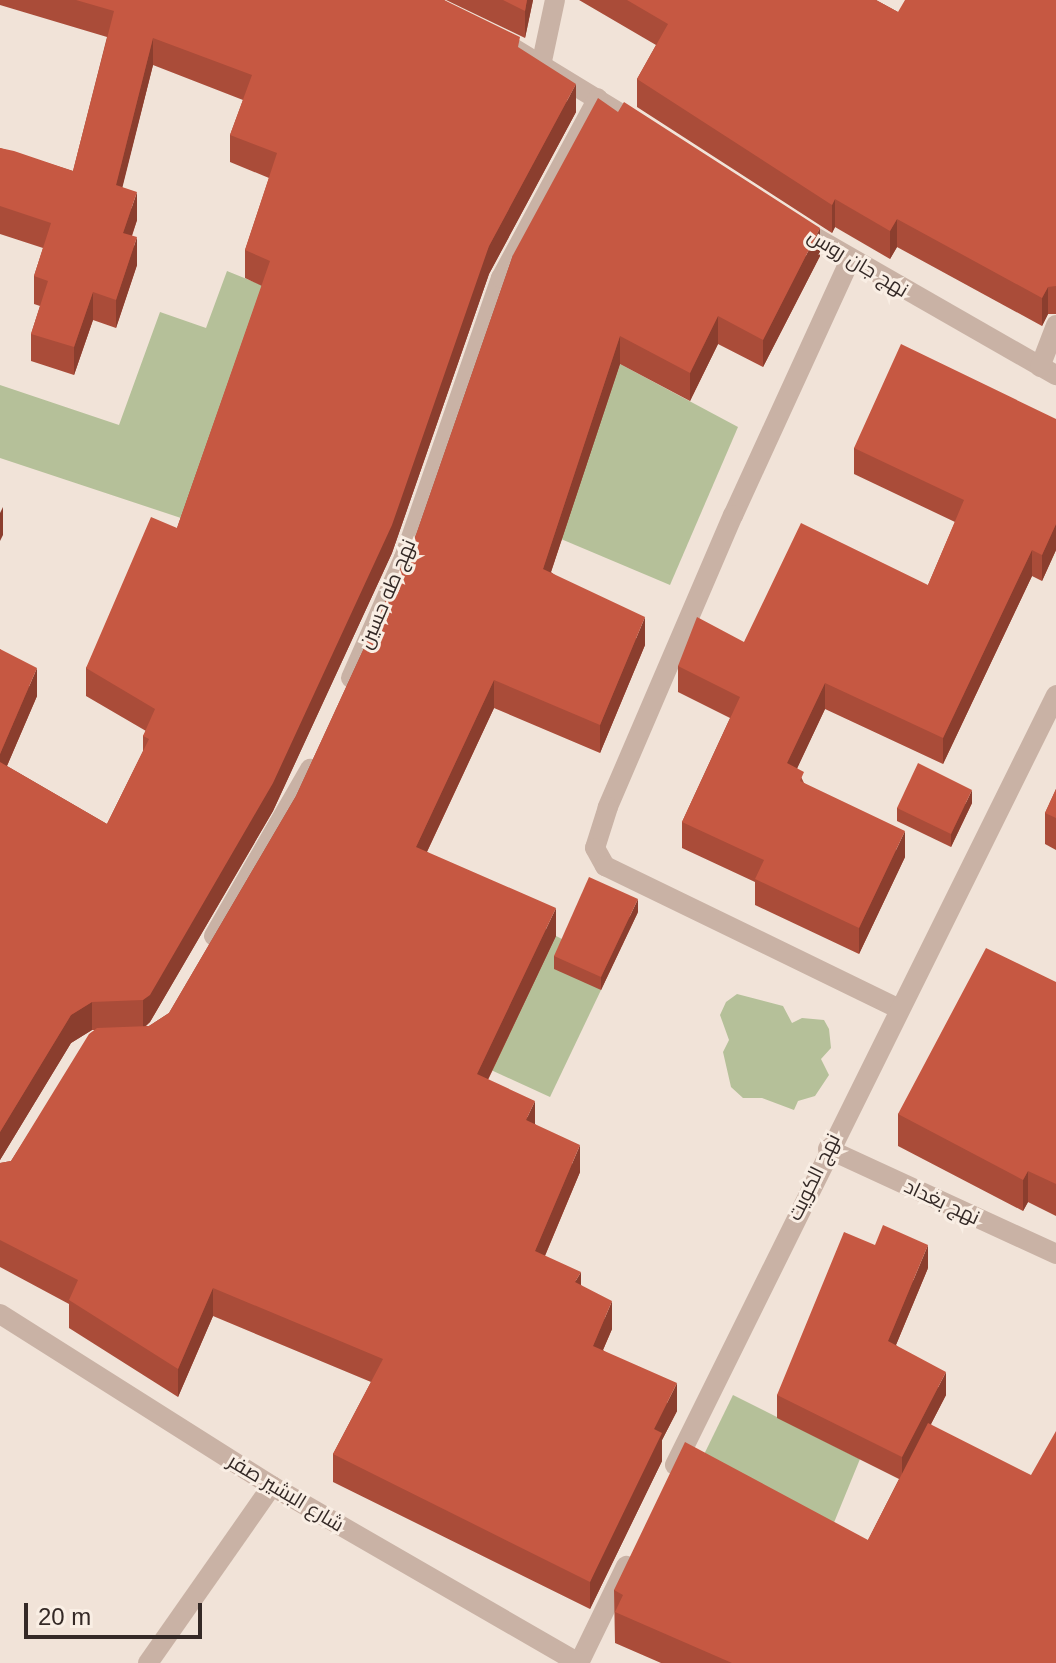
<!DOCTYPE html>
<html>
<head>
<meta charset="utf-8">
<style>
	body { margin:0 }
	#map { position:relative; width:1056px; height:1663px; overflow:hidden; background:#f1e3d8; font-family:Arial,Cairo,sans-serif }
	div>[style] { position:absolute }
	.green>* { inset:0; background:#b5c099 }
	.minor>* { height:20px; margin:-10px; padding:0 10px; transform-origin:10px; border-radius:10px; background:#c9b2a5 }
	.tertiary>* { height:20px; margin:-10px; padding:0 10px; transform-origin:10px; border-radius:10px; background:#c9b2a5 }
	.wall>* { inset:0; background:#aa4c39 }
	.shaded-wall>* { inset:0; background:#8b3e2e }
	.building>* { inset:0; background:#c65842 }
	span { translate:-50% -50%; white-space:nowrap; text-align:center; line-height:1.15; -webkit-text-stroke:6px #f9eee4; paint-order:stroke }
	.street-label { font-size:20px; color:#342926 }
	.scale { position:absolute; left:24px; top:1603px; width:178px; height:36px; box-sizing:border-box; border:4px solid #342926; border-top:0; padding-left:10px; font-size:24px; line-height:28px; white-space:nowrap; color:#342926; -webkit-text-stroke:6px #f9eee4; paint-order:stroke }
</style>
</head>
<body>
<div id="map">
	<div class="green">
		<div style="clip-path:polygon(227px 271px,271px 289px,190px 521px,0 458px,0 385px,119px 425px,160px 312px,206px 328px)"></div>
		<div style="clip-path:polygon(620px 364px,738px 427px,670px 585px,561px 539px)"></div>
		<div style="clip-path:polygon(556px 936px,582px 949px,601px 990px,550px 1097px,491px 1070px)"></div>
		<div style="clip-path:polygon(737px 994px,783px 1006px,792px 1023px,802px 1018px,824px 1020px,829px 1029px,831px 1048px,821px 1059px,829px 1075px,815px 1096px,798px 1101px,794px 1110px,762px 1098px,743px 1098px,731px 1087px,723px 1052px,729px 1040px,720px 1015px,726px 1002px)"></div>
		<div style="clip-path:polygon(733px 1395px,860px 1459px,824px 1547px,693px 1477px)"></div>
	</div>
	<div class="minor">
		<div style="left:505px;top:43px;width:159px;rotate:31.4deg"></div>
		<div style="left:542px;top:61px;width:62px;rotate:-78deg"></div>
		<div style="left:799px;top:228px;width:296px;rotate:29.8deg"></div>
		<div style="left:850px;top:260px;width:281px;rotate:114.6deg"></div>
		<div style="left:733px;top:515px;width:318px;rotate:113.2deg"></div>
		<div style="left:608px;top:807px;width:43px;rotate:107.6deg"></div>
		<div style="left:595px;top:848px;width:21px;rotate:61deg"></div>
		<div style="left:605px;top:866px;width:326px;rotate:25.9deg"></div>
		<div style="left:1040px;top:367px;width:45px;rotate:-69.1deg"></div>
		<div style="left:351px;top:678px;width:131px;rotate:-66.2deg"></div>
		<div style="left:404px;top:558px;width:296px;rotate:-70.9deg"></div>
		<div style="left:501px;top:278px;width:204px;rotate:-61.7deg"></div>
		<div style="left:214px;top:936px;width:193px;rotate:-60.1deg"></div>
		<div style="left:828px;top:1149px;width:251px;rotate:24.7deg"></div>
		<div style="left:675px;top:1465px;width:859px;rotate:-63.67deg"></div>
		<div style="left:148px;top:1663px;width:216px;rotate:-55deg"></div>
		<div style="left:579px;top:1663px;width:108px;rotate:-64.1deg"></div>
	</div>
	<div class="tertiary">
		<div style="left:0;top:1314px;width:322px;rotate:32.3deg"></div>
		<div style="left:272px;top:1486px;width:354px;rotate:30deg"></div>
	</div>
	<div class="wall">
		<div style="clip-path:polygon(0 0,444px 0,520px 49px,576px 112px,489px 274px,392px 553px,273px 811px,150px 1022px,146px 1026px,149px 1026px,169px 1013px,296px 796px,416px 535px,513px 255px,820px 256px,763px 367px,718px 344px,690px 401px,620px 364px,551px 572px,645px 645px,600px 753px,494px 708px,427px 852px,556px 936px,488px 1080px,535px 1124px,580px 1172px,545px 1256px,581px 1285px,612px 1329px,603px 1350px,677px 1411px,662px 1440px,662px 1461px,590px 1609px,333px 1482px,333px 1454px,371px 1382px,213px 1316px,178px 1397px,69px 1328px,69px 1304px,0 1267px,0 1163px,11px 1161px,95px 1030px,92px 1030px,71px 1043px,0 1160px,0 649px,37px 696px,7px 766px,107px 824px,143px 751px,143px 736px,146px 731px,86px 696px,86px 668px,177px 528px,262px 286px,245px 278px,245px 250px,269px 178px,230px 162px,230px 135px,243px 100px,153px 65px,122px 187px,137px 220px,132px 236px,137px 265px,116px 328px,93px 320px,74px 375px,31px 361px,31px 334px,40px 306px,34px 304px,34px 276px,43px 248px,0 234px,0 148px,73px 171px,107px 37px,0 5px)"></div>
		<div style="clip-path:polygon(446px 0,533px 0,525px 38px)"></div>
		<div style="clip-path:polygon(579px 0,876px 0,898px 12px,1056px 0,1056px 314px,1048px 314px,1042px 326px,897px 247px,890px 259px,835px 227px,832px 233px,637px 107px,637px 79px,656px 45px)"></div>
		<div style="clip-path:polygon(1056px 419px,1056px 550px,1042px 581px,1032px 576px,943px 764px,825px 709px,797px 768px,804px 783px,905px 857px,859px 954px,755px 905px,755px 882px,682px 848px,682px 822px,730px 718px,678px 692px,678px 666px,744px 642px,928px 585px,955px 522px,854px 474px,854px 448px)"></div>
		<div style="clip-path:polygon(1056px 789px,1056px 850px,1045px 844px,1045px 813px)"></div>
		<div style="clip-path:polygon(972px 803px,951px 847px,897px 821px,897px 808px)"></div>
		<div style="clip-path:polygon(638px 912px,601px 990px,554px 969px,554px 956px)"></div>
		<div style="clip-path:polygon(1056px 982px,1056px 1216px,1028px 1202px,1023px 1211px,898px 1146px,898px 1114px)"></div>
		<div style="clip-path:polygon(928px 1268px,896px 1345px,946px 1395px,931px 1424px,1056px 1663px,661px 1663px,615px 1643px,614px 1590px,868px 1540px,899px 1479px,777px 1418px,777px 1395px)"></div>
	</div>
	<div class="shaded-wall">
		<div style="clip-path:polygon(527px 0,533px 0,525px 38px,525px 11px)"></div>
		<div style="clip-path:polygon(153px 38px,153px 65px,116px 213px,116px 185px)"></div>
		<div style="clip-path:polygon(576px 84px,576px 112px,489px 274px,392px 553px,273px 811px,150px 1022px,143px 1028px,143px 1000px,489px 246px)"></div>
		<div style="clip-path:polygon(137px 192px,137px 220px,123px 261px,123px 233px)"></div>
		<div style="clip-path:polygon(835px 199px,835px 227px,832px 233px,832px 205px)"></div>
		<div style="clip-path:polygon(897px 219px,897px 247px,890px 259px,890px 231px)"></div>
		<div style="clip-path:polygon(820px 228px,820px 256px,763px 367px,763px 340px)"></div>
		<div style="clip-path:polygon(137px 237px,137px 265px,116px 328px,116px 300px)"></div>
		<div style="clip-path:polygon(1048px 287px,1048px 314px,1042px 326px,1042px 298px)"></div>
		<div style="clip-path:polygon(93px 292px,93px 320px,74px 375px,74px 347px)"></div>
		<div style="clip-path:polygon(718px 316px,718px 344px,690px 401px,690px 373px)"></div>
		<div style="clip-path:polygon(620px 336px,620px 364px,543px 596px,543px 569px)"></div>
		<div style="clip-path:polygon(3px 507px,3px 535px,0 541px,0 513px)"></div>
		<div style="clip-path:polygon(1056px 524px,1056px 550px,1042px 581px,1042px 555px)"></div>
		<div style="clip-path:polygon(1032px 550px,1032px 576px,943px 764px,943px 738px)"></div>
		<div style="clip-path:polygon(645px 617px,645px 645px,600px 753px,600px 725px)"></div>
		<div style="clip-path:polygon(37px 668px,37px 696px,0 782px,0 754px)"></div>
		<div style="clip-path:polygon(494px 680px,494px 708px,416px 875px,416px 847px)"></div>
		<div style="clip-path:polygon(825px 683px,825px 709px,787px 790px,787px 763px)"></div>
		<div style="clip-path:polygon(972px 790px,972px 803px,951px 847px,951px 834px)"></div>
		<div style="clip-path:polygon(905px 831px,905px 857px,859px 954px,859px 928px)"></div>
		<div style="clip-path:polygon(638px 899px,638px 912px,601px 990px,601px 977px)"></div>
		<div style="clip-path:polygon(556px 908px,556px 936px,477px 1102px,477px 1074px)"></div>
		<div style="clip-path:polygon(92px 1002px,92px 1030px,71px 1043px,0 1160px,0 1132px,71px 1015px)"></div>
		<div style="clip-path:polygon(535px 1101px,535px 1129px,526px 1120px)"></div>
		<div style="clip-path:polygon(580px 1145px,580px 1172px,535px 1279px,535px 1251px)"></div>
		<div style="clip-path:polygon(1028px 1171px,1028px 1202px,1023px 1211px,1023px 1180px)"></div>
		<div style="clip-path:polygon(928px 1245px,928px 1268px,888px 1364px,888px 1341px)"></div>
		<div style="clip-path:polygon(581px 1272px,581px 1300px,575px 1282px)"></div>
		<div style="clip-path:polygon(213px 1288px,213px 1316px,178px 1397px,178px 1369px)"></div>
		<div style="clip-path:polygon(612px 1301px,612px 1329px,593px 1373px,593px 1346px)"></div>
		<div style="clip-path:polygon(946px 1372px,946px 1395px,902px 1480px,902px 1457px)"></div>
		<div style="clip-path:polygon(677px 1383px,677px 1411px,662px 1440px,662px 1461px,590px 1609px,590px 1582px,654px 1429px)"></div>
	</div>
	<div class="building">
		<div style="clip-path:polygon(76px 0,444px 0,520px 37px,518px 47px,576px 84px,489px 246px,392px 525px,273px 783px,150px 995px,143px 1000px,92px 1002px,71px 1015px,0 1132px,0 762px,107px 824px,149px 739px,143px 736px,155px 709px,86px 668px,151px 517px,177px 528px,270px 261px,245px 250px,277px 153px,230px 135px,252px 75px,153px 38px,116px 185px,137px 192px,123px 233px,137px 237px,116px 300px,93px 292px,74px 347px,31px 334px,48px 281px,34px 276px,51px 223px,0 206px,0 148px,14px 151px,73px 171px,114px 11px)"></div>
		<div style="clip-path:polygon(503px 0,527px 0,525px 11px)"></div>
		<div style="clip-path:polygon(627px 0,876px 0,898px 12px,905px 0,1056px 0,1056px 286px,1048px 287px,1042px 298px,897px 219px,890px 231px,835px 199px,832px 205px,637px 79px,668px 24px)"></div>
		<div style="clip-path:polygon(598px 98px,618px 112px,624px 102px,820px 228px,763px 340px,718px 316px,690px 373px,620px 336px,543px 569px,645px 617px,600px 725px,494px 680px,416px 847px,556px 908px,477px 1074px,535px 1101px,526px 1120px,580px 1145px,535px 1251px,581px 1272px,575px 1282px,612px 1301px,593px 1346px,677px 1383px,654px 1429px,662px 1433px,590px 1582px,333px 1454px,383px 1359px,213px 1288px,178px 1369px,69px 1300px,78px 1280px,0 1240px,0 1163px,11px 1161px,89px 1034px,97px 1028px,149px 1026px,169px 1013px,296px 796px,416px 535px,513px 255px)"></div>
		<div style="clip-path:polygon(901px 344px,1056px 419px,1056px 524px,1042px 555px,1032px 550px,943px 738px,825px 683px,787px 763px,804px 772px,800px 781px,905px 831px,859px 928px,755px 879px,764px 860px,682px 822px,740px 697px,678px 666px,697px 617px,744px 642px,801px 523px,928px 585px,964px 500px,854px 448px)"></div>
		<div style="clip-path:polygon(0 649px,37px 668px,0 754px)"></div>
		<div style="clip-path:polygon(918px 763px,972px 790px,951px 834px,897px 808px)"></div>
		<div style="clip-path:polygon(1056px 789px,1056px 818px,1045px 813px)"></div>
		<div style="clip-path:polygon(589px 877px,638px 899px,601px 977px,554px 956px)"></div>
		<div style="clip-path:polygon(986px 948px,1056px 982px,1056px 1184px,1028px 1171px,1023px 1180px,898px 1114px)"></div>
		<div style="clip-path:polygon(883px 1225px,928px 1245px,888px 1341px,946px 1372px,902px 1457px,777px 1395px,844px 1232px,875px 1245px)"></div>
		<div style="clip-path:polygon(928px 1423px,1031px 1475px,1056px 1431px,1056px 1663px,732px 1663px,615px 1612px,623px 1595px,614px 1590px,685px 1442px,868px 1540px)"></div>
	</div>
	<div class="street-label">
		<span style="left:858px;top:263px;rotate:31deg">نهج جان روس</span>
		<span style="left:387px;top:594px;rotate:-67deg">نهج طه حسين</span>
		<span style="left:814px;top:1177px;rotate:-64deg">نهج الكويت</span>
		<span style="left:942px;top:1202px;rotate:25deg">نهج بغداد</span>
		<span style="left:286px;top:1493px;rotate:31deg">شارع البشير صفر</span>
	</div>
	<div class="scale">20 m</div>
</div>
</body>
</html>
